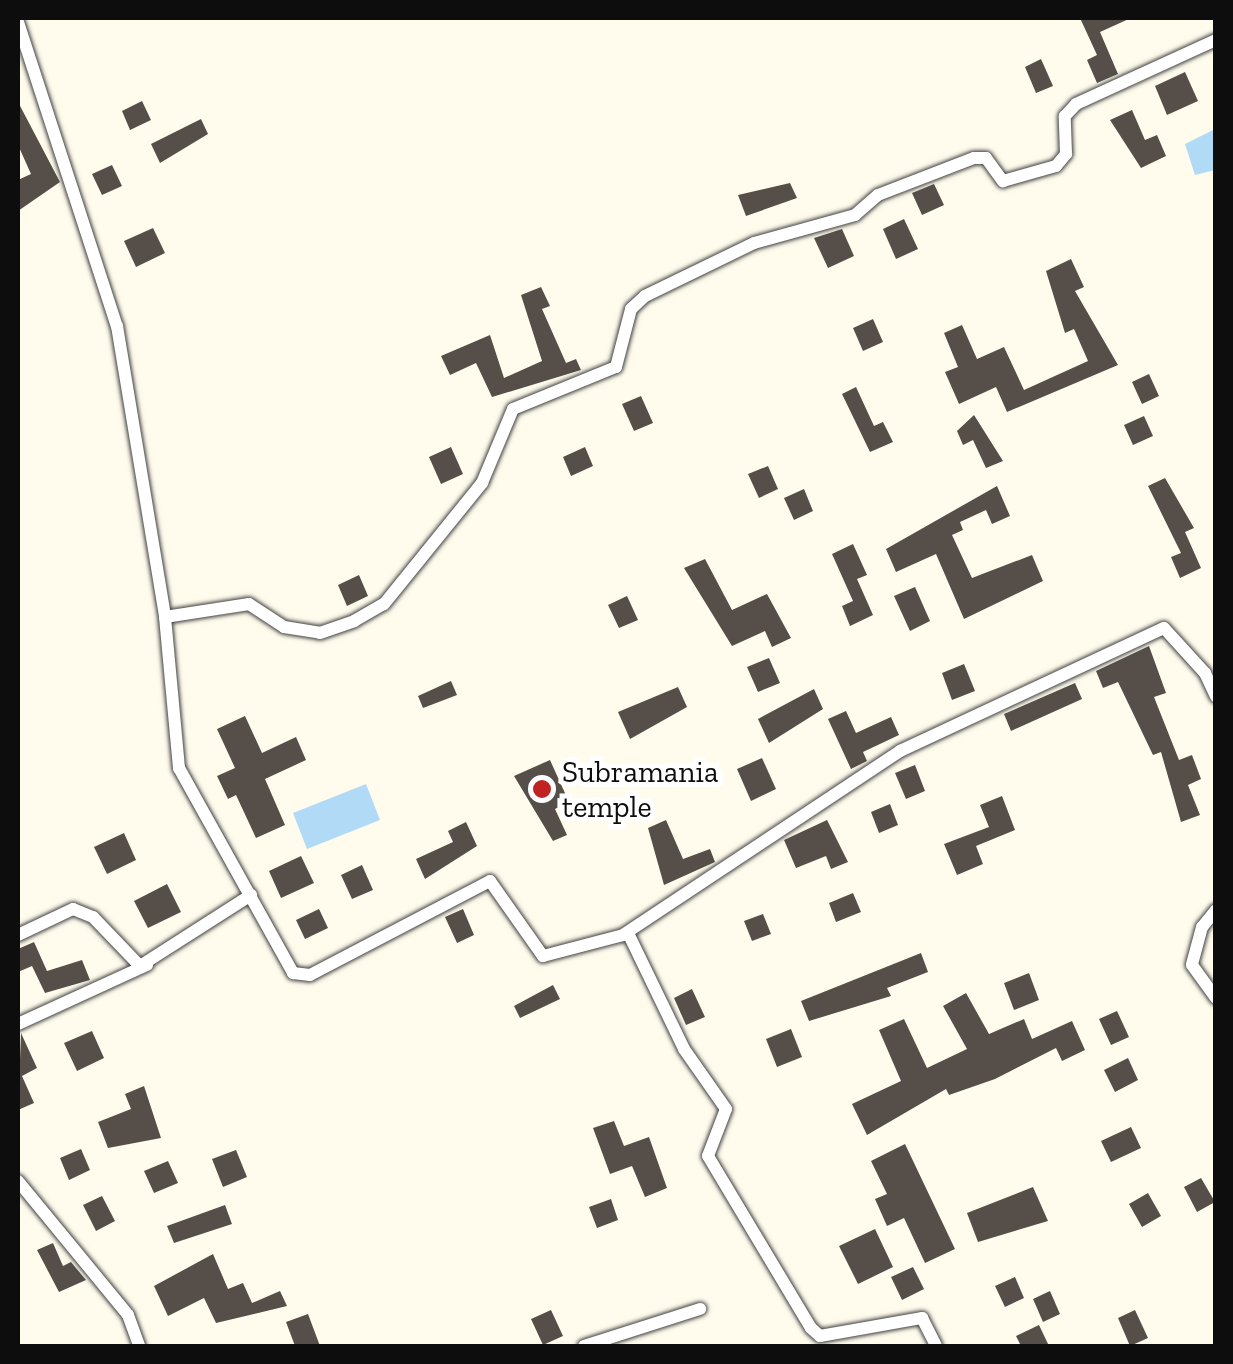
<!DOCTYPE html>
<html>
<head>
<meta charset="utf-8">
<style>
	body { margin:0 }
	#map { position:relative; width:1233px; height:1364px; overflow:hidden; background:#fffced; font-family:"Zilla Slab",serif }
	div>[style] { position:absolute }
	.water>* { inset:0; background:#b1daf7 }
	.building>* { inset:0; background:#564f49 }
	.roads { filter:drop-shadow(0 0 2px #404040) drop-shadow(0 0 2px #404040) }
	.street>* { height:12px; margin:-6px; padding:0 6px; transform-origin:6px; border-radius:6px; background:#fff }
	.dots>* { width:28px; height:28px; translate:-50% -50%; box-sizing:border-box; border:5px solid #fff; border-radius:50% }
	span { translate:-50% -50%; white-space:nowrap; text-align:center; line-height:1.15; -webkit-text-stroke:10px #fff; paint-order:stroke }
	.poi-label { font-size:30px; color:#0d0d0d }
	.left { translate:0 -50%; text-align:left }
	.frame { position:absolute; inset:0; border:20px solid #0d0d0d; pointer-events:none }
</style>
</head>
<body>
<div id="map">
	<div class="water">
		<div style="clip-path:polygon(1215px 129px,1215px 170px,1195px 175px,1185px 144px)"></div>
		<div style="clip-path:polygon(366px 784px,380px 820px,307px 849px,293px 813px)"></div>
	</div>
	<div class="building">
		<div style="clip-path:polygon(1080px 18px,1131px 18px,1100px 32px,1118px 74px,1097px 83px,1087px 60px,1097px 55px)"></div>
		<div style="clip-path:polygon(1041px 59px,1053px 86px,1036px 93px,1025px 67px)"></div>
		<div style="clip-path:polygon(1185px 72px,1198px 101px,1167px 115px,1155px 86px)"></div>
		<div style="clip-path:polygon(142px 101px,151px 120px,130px 130px,122px 111px)"></div>
		<div style="clip-path:polygon(18px 102px,60px 182px,18px 211px,18px 180px,31px 174px,18px 145px)"></div>
		<div style="clip-path:polygon(1132px 110px,1145px 140px,1157px 135px,1166px 156px,1141px 168px,1110px 120px)"></div>
		<div style="clip-path:polygon(201px 119px,208px 134px,160px 163px,151px 144px)"></div>
		<div style="clip-path:polygon(112px 165px,122px 186px,102px 195px,92px 174px)"></div>
		<div style="clip-path:polygon(790px 183px,797px 198px,746px 216px,738px 195px)"></div>
		<div style="clip-path:polygon(934px 184px,944px 205px,922px 215px,912px 193px)"></div>
		<div style="clip-path:polygon(904px 219px,918px 249px,896px 259px,883px 229px)"></div>
		<div style="clip-path:polygon(153px 228px,165px 253px,136px 267px,124px 241px)"></div>
		<div style="clip-path:polygon(842px 229px,854px 256px,828px 268px,814px 238px)"></div>
		<div style="clip-path:polygon(1071px 259px,1084px 287px,1075px 291px,1118px 365px,1007px 412px,996px 387px,959px 404px,945px 372px,958px 367px,944px 333px,962px 325px,977px 359px,1004px 347px,1024px 390px,1088px 361px,1074px 329px,1065px 333px,1046px 271px)"></div>
		<div style="clip-path:polygon(541px 287px,550px 306px,542px 309px,566px 363px,576px 359px,581px 370px,492px 397px,476px 363px,450px 375px,441px 356px,490px 335px,504px 378px,542px 361px,521px 295px)"></div>
		<div style="clip-path:polygon(873px 319px,883px 342px,863px 351px,853px 328px)"></div>
		<div style="clip-path:polygon(1149px 374px,1159px 396px,1142px 404px,1132px 382px)"></div>
		<div style="clip-path:polygon(856px 387px,874px 426px,883px 422px,893px 442px,870px 452px,842px 394px)"></div>
		<div style="clip-path:polygon(641px 396px,653px 423px,634px 431px,622px 404px)"></div>
		<div style="clip-path:polygon(974px 415px,1003px 461px,986px 468px,973px 440px,963px 445px,957px 431px)"></div>
		<div style="clip-path:polygon(1144px 416px,1153px 436px,1133px 445px,1124px 425px)"></div>
		<div style="clip-path:polygon(451px 447px,463px 474px,441px 484px,429px 457px)"></div>
		<div style="clip-path:polygon(585px 447px,593px 466px,571px 476px,563px 457px)"></div>
		<div style="clip-path:polygon(768px 466px,778px 489px,759px 498px,748px 474px)"></div>
		<div style="clip-path:polygon(1165px 478px,1194px 528px,1185px 532px,1201px 568px,1180px 578px,1171px 557px,1181px 553px,1148px 486px)"></div>
		<div style="clip-path:polygon(997px 486px,1010px 516px,992px 524px,986px 510px,960px 522px,963px 530px,952px 535px,972px 578px,1032px 555px,1043px 581px,964px 619px,936px 554px,896px 572px,886px 549px)"></div>
		<div style="clip-path:polygon(804px 489px,813px 511px,794px 520px,784px 498px)"></div>
		<div style="clip-path:polygon(853px 544px,867px 575px,857px 579px,873px 615px,850px 626px,842px 606px,853px 601px,832px 554px)"></div>
		<div style="clip-path:polygon(705px 559px,732px 610px,767px 594px,791px 638px,772px 647px,765px 631px,732px 646px,684px 568px)"></div>
		<div style="clip-path:polygon(359px 575px,368px 596px,347px 606px,338px 585px)"></div>
		<div style="clip-path:polygon(915px 587px,930px 621px,910px 631px,894px 596px)"></div>
		<div style="clip-path:polygon(627px 596px,638px 620px,619px 628px,608px 605px)"></div>
		<div style="clip-path:polygon(1149px 646px,1166px 693px,1154px 697px,1179px 760px,1192px 755px,1201px 779px,1188px 785px,1200px 815px,1181px 822px,1161px 752px,1153px 755px,1118px 682px,1103px 688px,1096px 671px)"></div>
		<div style="clip-path:polygon(769px 658px,780px 683px,758px 692px,747px 667px)"></div>
		<div style="clip-path:polygon(964px 664px,975px 691px,952px 700px,942px 673px)"></div>
		<div style="clip-path:polygon(451px 681px,457px 695px,423px 708px,418px 696px)"></div>
		<div style="clip-path:polygon(1075px 683px,1082px 699px,1011px 731px,1004px 714px)"></div>
		<div style="clip-path:polygon(678px 687px,687px 707px,630px 739px,618px 712px)"></div>
		<div style="clip-path:polygon(814px 689px,823px 709px,769px 743px,758px 719px)"></div>
		<div style="clip-path:polygon(846px 711px,856px 733px,891px 717px,899px 735px,863px 752px,867px 761px,851px 769px,828px 719px)"></div>
		<div style="clip-path:polygon(245px 716px,262px 753px,296px 737px,306px 760px,265px 779px,285px 825px,256px 838px,236px 795px,228px 799px,217px 776px,235px 768px,217px 729px)"></div>
		<div style="clip-path:polygon(762px 758px,776px 789px,751px 801px,737px 769px)"></div>
		<div style="clip-path:polygon(550px 760px,569px 802px,555px 809px,567px 835px,553px 841px,514px 776px)"></div>
		<div style="clip-path:polygon(915px 765px,925px 791px,906px 799px,895px 773px)"></div>
		<div style="clip-path:polygon(1002px 796px,1015px 830px,976px 846px,983px 864px,957px 875px,944px 844px,989px 827px,980px 805px)"></div>
		<div style="clip-path:polygon(890px 804px,898px 825px,879px 833px,871px 812px)"></div>
		<div style="clip-path:polygon(666px 820px,683px 859px,710px 849px,715px 862px,664px 885px,648px 828px)"></div>
		<div style="clip-path:polygon(827px 820px,848px 862px,831px 869px,826px 856px,796px 868px,784px 840px)"></div>
		<div style="clip-path:polygon(466px 822px,477px 846px,425px 879px,416px 859px,453px 842px,448px 831px)"></div>
		<div style="clip-path:polygon(124px 833px,136px 860px,107px 874px,94px 847px)"></div>
		<div style="clip-path:polygon(301px 856px,314px 883px,281px 898px,269px 871px)"></div>
		<div style="clip-path:polygon(362px 865px,373px 890px,352px 899px,341px 875px)"></div>
		<div style="clip-path:polygon(167px 884px,181px 912px,148px 928px,134px 901px)"></div>
		<div style="clip-path:polygon(853px 893px,861px 912px,836px 922px,829px 903px)"></div>
		<div style="clip-path:polygon(319px 909px,328px 928px,305px 939px,296px 920px)"></div>
		<div style="clip-path:polygon(463px 909px,474px 935px,457px 943px,445px 917px)"></div>
		<div style="clip-path:polygon(763px 914px,771px 934px,752px 941px,744px 921px)"></div>
		<div style="clip-path:polygon(34px 942px,47px 971px,82px 960px,90px 980px,45px 993px,32px 966px,18px 972px,18px 949px)"></div>
		<div style="clip-path:polygon(921px 953px,928px 972px,887px 988px,891px 996px,809px 1021px,801px 1001px)"></div>
		<div style="clip-path:polygon(1029px 973px,1039px 1000px,1014px 1010px,1004px 983px)"></div>
		<div style="clip-path:polygon(553px 985px,560px 999px,520px 1018px,514px 1006px)"></div>
		<div style="clip-path:polygon(692px 989px,705px 1017px,686px 1025px,674px 998px)"></div>
		<div style="clip-path:polygon(966px 993px,989px 1034px,1024px 1019px,1032px 1039px,1072px 1021px,1085px 1050px,1062px 1061px,1056px 1048px,995px 1079px,949px 1095px,946px 1089px,867px 1135px,852px 1104px,901px 1081px,879px 1030px,904px 1019px,927px 1068px,967px 1049px,943px 1006px)"></div>
		<div style="clip-path:polygon(1117px 1011px,1129px 1037px,1111px 1045px,1099px 1019px)"></div>
		<div style="clip-path:polygon(791px 1029px,802px 1057px,777px 1067px,766px 1039px)"></div>
		<div style="clip-path:polygon(92px 1031px,104px 1058px,77px 1071px,64px 1043px)"></div>
		<div style="clip-path:polygon(21px 1033px,37px 1068px,22px 1076px,34px 1103px,18px 1110px)"></div>
		<div style="clip-path:polygon(1128px 1058px,1138px 1080px,1115px 1092px,1104px 1070px)"></div>
		<div style="clip-path:polygon(144px 1086px,161px 1138px,108px 1148px,98px 1122px,131px 1109px,125px 1094px)"></div>
		<div style="clip-path:polygon(614px 1121px,624px 1146px,649px 1137px,667px 1188px,645px 1197px,632px 1166px,610px 1174px,593px 1128px)"></div>
		<div style="clip-path:polygon(1131px 1127px,1141px 1148px,1111px 1162px,1101px 1141px)"></div>
		<div style="clip-path:polygon(905px 1144px,955px 1249px,925px 1263px,904px 1218px,887px 1226px,875px 1199px,887px 1194px,871px 1161px)"></div>
		<div style="clip-path:polygon(81px 1149px,90px 1170px,69px 1180px,60px 1158px)"></div>
		<div style="clip-path:polygon(236px 1150px,247px 1177px,223px 1187px,212px 1159px)"></div>
		<div style="clip-path:polygon(168px 1161px,178px 1183px,154px 1193px,144px 1171px)"></div>
		<div style="clip-path:polygon(1201px 1178px,1215px 1202px,1197px 1212px,1184px 1187px)"></div>
		<div style="clip-path:polygon(1033px 1187px,1048px 1221px,978px 1242px,967px 1213px)"></div>
		<div style="clip-path:polygon(1148px 1193px,1161px 1216px,1142px 1227px,1129px 1204px)"></div>
		<div style="clip-path:polygon(102px 1196px,115px 1221px,96px 1231px,83px 1205px)"></div>
		<div style="clip-path:polygon(611px 1199px,618px 1220px,597px 1228px,589px 1207px)"></div>
		<div style="clip-path:polygon(225px 1205px,232px 1224px,174px 1243px,167px 1226px)"></div>
		<div style="clip-path:polygon(875px 1229px,893px 1267px,858px 1284px,839px 1246px)"></div>
		<div style="clip-path:polygon(53px 1243px,63px 1266px,71px 1262px,86px 1280px,59px 1292px,37px 1250px)"></div>
		<div style="clip-path:polygon(213px 1254px,228px 1289px,243px 1283px,252px 1303px,280px 1291px,287px 1306px,216px 1323px,204px 1298px,168px 1316px,154px 1286px)"></div>
		<div style="clip-path:polygon(913px 1267px,924px 1289px,902px 1300px,891px 1277px)"></div>
		<div style="clip-path:polygon(1015px 1277px,1024px 1298px,1005px 1307px,995px 1286px)"></div>
		<div style="clip-path:polygon(1050px 1291px,1060px 1314px,1043px 1322px,1033px 1299px)"></div>
		<div style="clip-path:polygon(551px 1310px,563px 1336px,543px 1345px,531px 1319px)"></div>
		<div style="clip-path:polygon(1135px 1310px,1148px 1338px,1130px 1346px,1118px 1318px)"></div>
		<div style="clip-path:polygon(308px 1314px,320px 1346px,295px 1346px,286px 1322px)"></div>
		<div style="clip-path:polygon(1039px 1325px,1049px 1346px,1021px 1346px,1016px 1336px)"></div>
	</div>
	<div class="roads">
		<div class="street">
			<div style="left:18px;top:22px;width:320px;rotate:72deg"></div>
			<div style="left:117px;top:326px;width:295px;rotate:80.6deg"></div>
			<div style="left:165px;top:617px;width:152px;rotate:84.7deg"></div>
			<div style="left:179px;top:768px;width:235px;rotate:60.9deg"></div>
			<div style="left:293px;top:973px;width:17px;rotate:7deg"></div>
			<div style="left:310px;top:975px;width:203px;rotate:-27.6deg"></div>
			<div style="left:490px;top:881px;width:92px;rotate:54.8deg"></div>
			<div style="left:543px;top:956px;width:83px;rotate:-14.7deg"></div>
			<div style="left:623px;top:935px;width:333px;rotate:-33.6deg"></div>
			<div style="left:900px;top:751px;width:291px;rotate:-25deg"></div>
			<div style="left:1164px;top:628px;width:61px;rotate:47.7deg"></div>
			<div style="left:1205px;top:673px;width:26px;rotate:65deg"></div>
			<div style="left:165px;top:617px;width:85px;rotate:-8.8deg"></div>
			<div style="left:249px;top:604px;width:42px;rotate:33.3deg"></div>
			<div style="left:284px;top:627px;width:36px;rotate:9deg"></div>
			<div style="left:320px;top:633px;width:36px;rotate:-19deg"></div>
			<div style="left:354px;top:621px;width:34px;rotate:-30deg"></div>
			<div style="left:384px;top:604px;width:156px;rotate:-51deg"></div>
			<div style="left:482px;top:483px;width:80px;rotate:-67.3deg"></div>
			<div style="left:513px;top:409px;width:111px;rotate:-22.2deg"></div>
			<div style="left:616px;top:367px;width:60px;rotate:-75.5deg"></div>
			<div style="left:631px;top:309px;width:19px;rotate:-43deg"></div>
			<div style="left:645px;top:296px;width:121px;rotate:-25.9deg"></div>
			<div style="left:754px;top:243px;width:105px;rotate:-15.5deg"></div>
			<div style="left:855px;top:215px;width:30px;rotate:-41deg"></div>
			<div style="left:878px;top:195px;width:103px;rotate:-21.1deg"></div>
			<div style="left:974px;top:158px;width:12px"></div>
			<div style="left:986px;top:158px;width:29px;rotate:54deg"></div>
			<div style="left:1003px;top:181px;width:55px;rotate:-15.8deg"></div>
			<div style="left:1056px;top:166px;width:16px;rotate:-50deg"></div>
			<div style="left:1066px;top:154px;width:38px;rotate:-92deg"></div>
			<div style="left:1065px;top:116px;width:16px;rotate:-47deg"></div>
			<div style="left:1076px;top:104px;width:154px;rotate:-24.6deg"></div>
			<div style="left:1216px;top:910px;width:22px;rotate:129deg"></div>
			<div style="left:1202px;top:927px;width:39px;rotate:105deg"></div>
			<div style="left:1192px;top:965px;width:41px;rotate:54deg"></div>
			<div style="left:628px;top:933px;width:129px;rotate:64.2deg"></div>
			<div style="left:684px;top:1049px;width:73px;rotate:55deg"></div>
			<div style="left:726px;top:1109px;width:50px;rotate:111deg"></div>
			<div style="left:708px;top:1156px;width:200px;rotate:59.1deg"></div>
			<div style="left:811px;top:1328px;width:12px;rotate:42deg"></div>
			<div style="left:820px;top:1336px;width:104px;rotate:-10deg"></div>
			<div style="left:922px;top:1318px;width:31px;rotate:63deg"></div>
			<div style="left:18px;top:935px;width:61px;rotate:-25.3deg"></div>
			<div style="left:73px;top:909px;width:22px;rotate:22deg"></div>
			<div style="left:93px;top:917px;width:68px;rotate:46.2deg"></div>
			<div style="left:140px;top:966px;width:132px;rotate:-32.6deg"></div>
			<div style="left:18px;top:1024px;width:142px;rotate:-24.6deg"></div>
			<div style="left:18px;top:1181px;width:173px;rotate:50.6deg"></div>
			<div style="left:128px;top:1315px;width:33px;rotate:70deg"></div>
			<div style="left:584px;top:1346px;width:122px;rotate:-17.7deg"></div>
		</div>
	</div>
	<div class="dots">
		<div style="left:542px;top:789px;background:#c02323"></div>
	</div>
	<div class="poi-label">
		<span class="left" style="left:562px;top:789px">Subramania<br>temple</span>
	</div>
	<div class="frame"></div>
</div>
</body>
</html>
